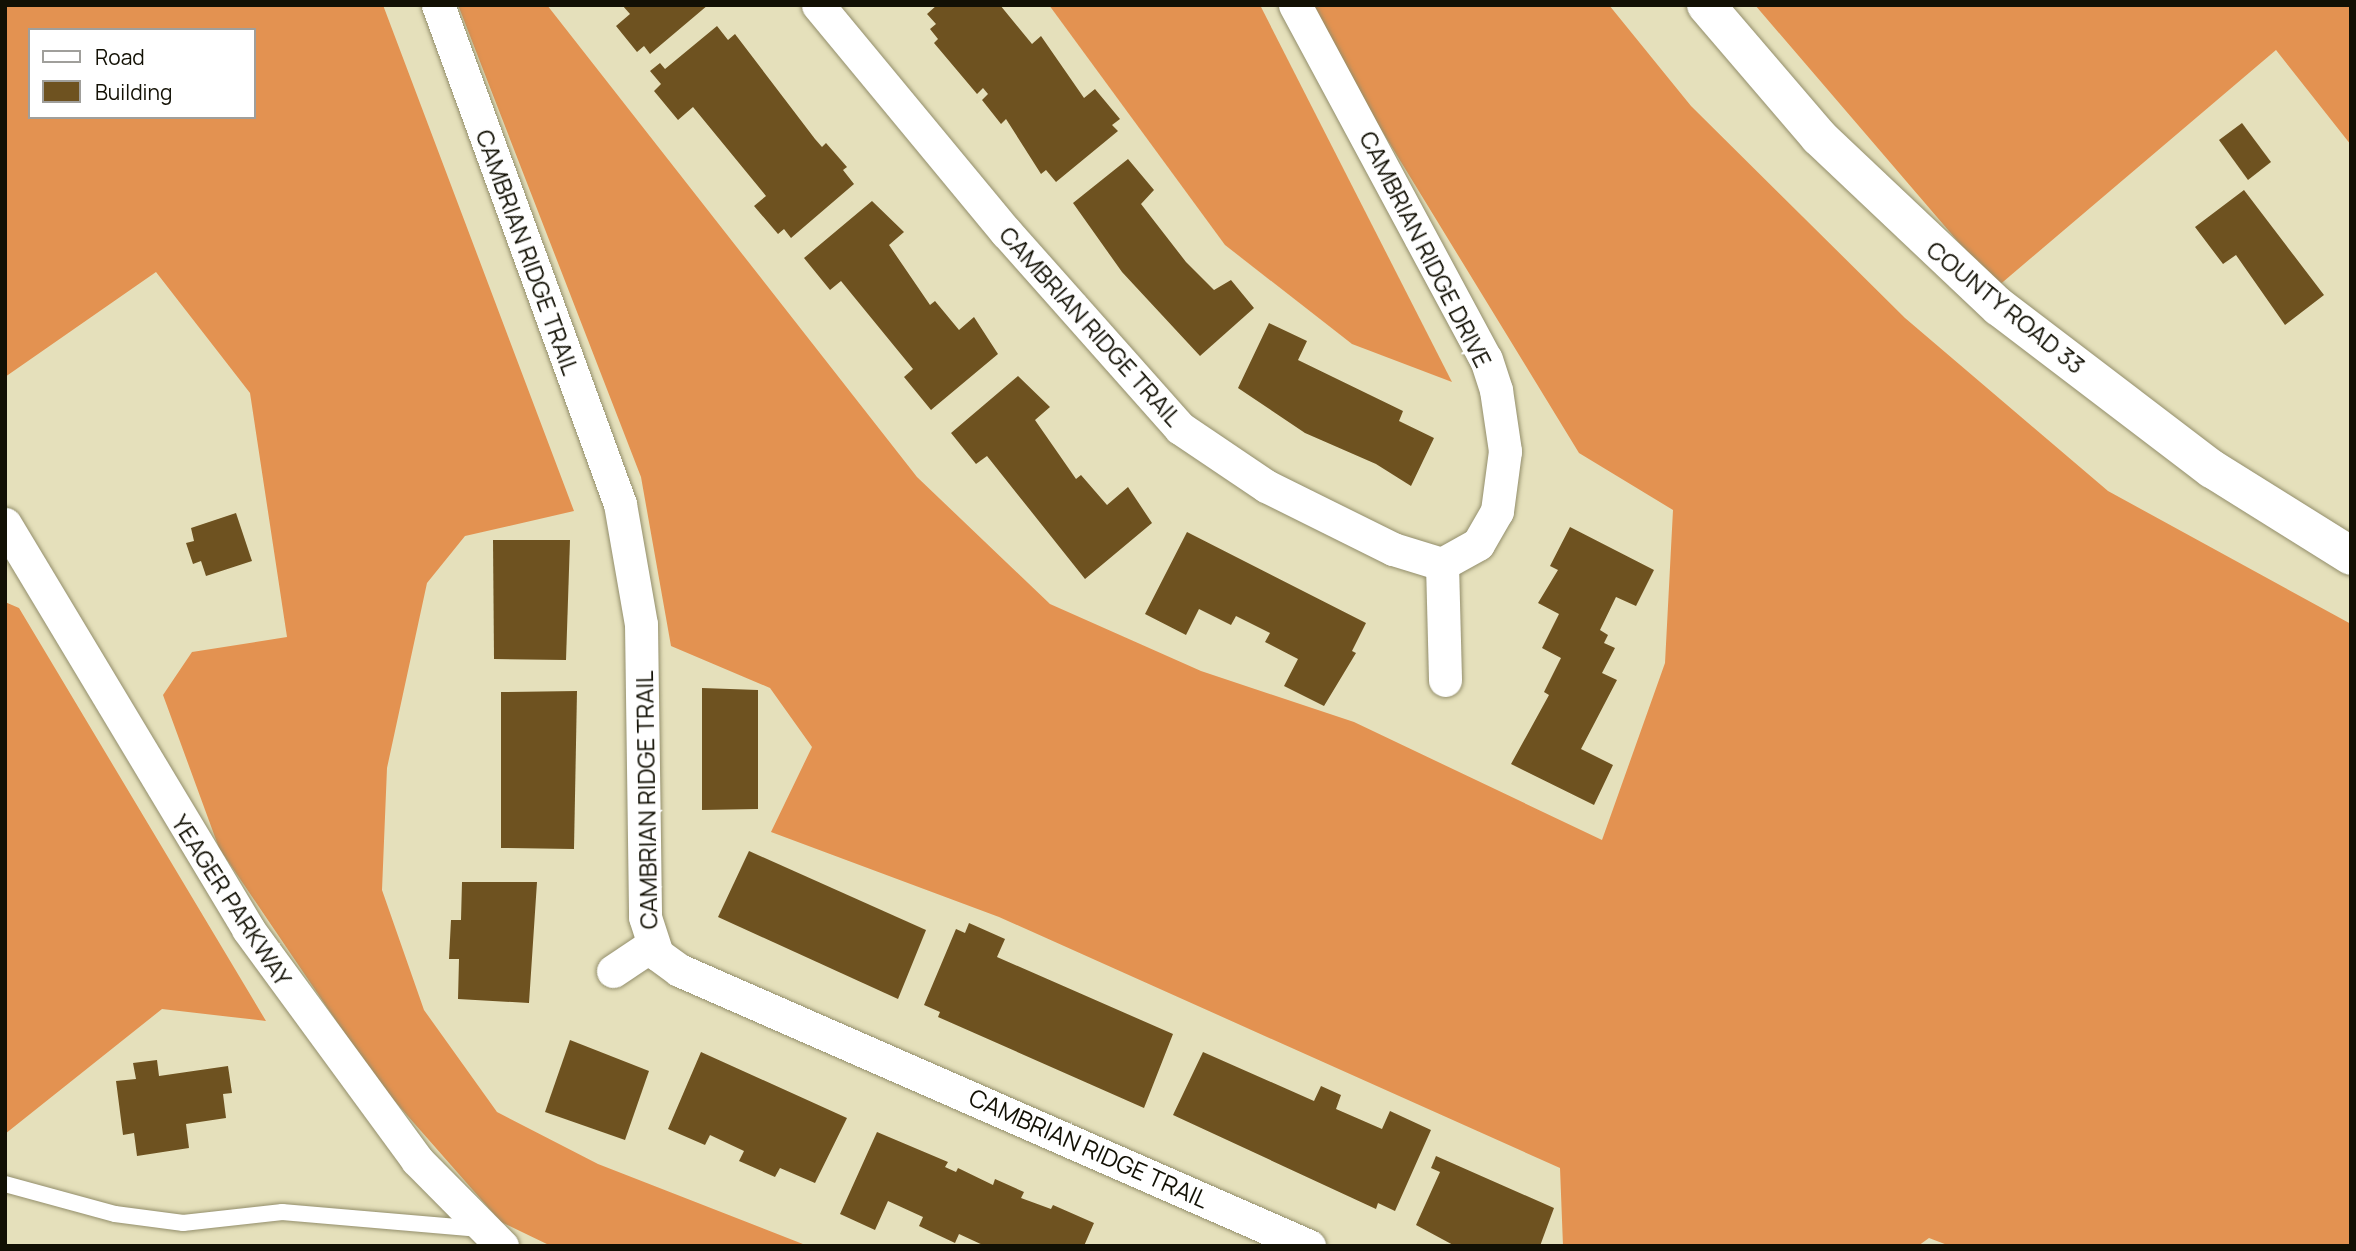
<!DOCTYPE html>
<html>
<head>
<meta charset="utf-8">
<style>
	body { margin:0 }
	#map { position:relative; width:2356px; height:1251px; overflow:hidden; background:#e5e0bb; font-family:Manrope,sans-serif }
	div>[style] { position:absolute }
	.forest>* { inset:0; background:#e39251 }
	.building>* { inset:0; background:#6e5220 }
	.roads { filter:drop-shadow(0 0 2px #938e6b) drop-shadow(0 0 2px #938e6b) }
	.lane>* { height:16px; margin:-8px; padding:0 8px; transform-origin:8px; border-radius:8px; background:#fff }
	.street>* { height:33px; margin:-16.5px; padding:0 16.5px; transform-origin:16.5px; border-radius:16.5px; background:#fff }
	.secondary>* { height:38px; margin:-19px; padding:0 19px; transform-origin:19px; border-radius:19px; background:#fff }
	span { translate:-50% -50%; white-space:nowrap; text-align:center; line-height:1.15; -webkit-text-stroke:7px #fff; paint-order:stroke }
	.street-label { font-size:24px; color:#121004 }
	.frame { position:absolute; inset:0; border:7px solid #121004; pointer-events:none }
	.legend { position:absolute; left:28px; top:28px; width:228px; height:91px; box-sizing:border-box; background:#fff; border:2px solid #a09f9b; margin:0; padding:9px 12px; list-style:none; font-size:21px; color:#121004 }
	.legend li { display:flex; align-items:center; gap:14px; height:35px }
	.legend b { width:35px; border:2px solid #a09f9b }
</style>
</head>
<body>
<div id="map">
	<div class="forest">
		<div style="clip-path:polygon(evenodd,5px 5px,383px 5px,574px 511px,465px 536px,427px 583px,387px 768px,382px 890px,424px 1010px,497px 1112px,598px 1164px,808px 1246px,551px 1246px,501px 1222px,377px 1081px,219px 848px,163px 695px,192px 652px,287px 637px,250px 393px,156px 272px,5px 377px,5px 5px,30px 30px,254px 30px,254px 117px,30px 117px,30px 30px)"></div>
		<div style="clip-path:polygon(458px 5px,547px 5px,917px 477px,1050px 604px,1201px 671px,1354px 722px,1602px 840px,1665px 663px,1673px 510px,1579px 453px,1305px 5px,1609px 5px,1691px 106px,1905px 318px,2108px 491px,2351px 624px,2351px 1246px,1950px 1246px,1929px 1238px,1918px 1246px,1563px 1246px,1560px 1168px,999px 917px,771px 832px,812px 747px,770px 688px,671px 646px,641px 477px)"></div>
		<div style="clip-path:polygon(1049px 5px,1260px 5px,1452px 382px,1352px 344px,1225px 245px)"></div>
		<div style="clip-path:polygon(1755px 5px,2351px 5px,2351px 145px,2276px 50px,1997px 287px)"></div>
		<div style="clip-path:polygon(5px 602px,19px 608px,266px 1021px,162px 1009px,5px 1134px)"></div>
	</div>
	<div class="building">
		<div style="clip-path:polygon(622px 5px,708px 5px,650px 54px,644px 46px,637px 52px,616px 26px,630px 14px)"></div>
		<div style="clip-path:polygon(937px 5px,1000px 5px,1032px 44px,1041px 36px,1084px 98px,1095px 89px,1120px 119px,1112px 125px,1118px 131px,1056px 182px,1046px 170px,1041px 174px,1006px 119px,1001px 124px,982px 100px,988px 94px,983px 88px,977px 94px,934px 43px,938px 39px,930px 29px,936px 24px,927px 14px)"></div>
		<div style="clip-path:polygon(717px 26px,728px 40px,735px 34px,815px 139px,822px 147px,826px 143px,847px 167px,843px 170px,854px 184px,791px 238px,784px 229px,778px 234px,754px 206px,766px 196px,693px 107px,678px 120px,654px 91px,661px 84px,650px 71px,660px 63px,665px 69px)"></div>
		<div style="clip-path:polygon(2242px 123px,2271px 162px,2248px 180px,2219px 140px)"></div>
		<div style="clip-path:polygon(1128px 159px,1154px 190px,1141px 204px,1186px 262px,1214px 290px,1231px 280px,1254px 308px,1200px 356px,1122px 272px,1073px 203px)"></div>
		<div style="clip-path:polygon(2244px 190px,2324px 295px,2285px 325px,2236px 255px,2223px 264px,2195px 227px)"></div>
		<div style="clip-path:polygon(872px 201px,904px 232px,889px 245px,930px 305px,935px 301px,959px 330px,974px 317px,998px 354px,931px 410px,904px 377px,913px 369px,841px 281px,830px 290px,804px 258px)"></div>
		<div style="clip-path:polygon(1269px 323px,1307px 341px,1298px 360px,1403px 411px,1399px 421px,1434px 438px,1411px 486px,1376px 464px,1305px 433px,1238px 388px)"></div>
		<div style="clip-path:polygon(1018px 376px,1050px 407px,1035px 420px,1076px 479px,1081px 475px,1107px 505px,1128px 487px,1152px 523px,1085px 579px,987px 456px,976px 464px,951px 433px)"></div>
		<div style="clip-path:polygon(236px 513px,252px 561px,206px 576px,201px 561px,193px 564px,186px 543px,194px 541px,191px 528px)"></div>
		<div style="clip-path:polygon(1570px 527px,1654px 570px,1636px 606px,1616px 597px,1600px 630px,1608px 635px,1604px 643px,1615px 648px,1602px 673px,1617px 680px,1581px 749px,1613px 765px,1594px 805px,1511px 764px,1549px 695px,1544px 692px,1561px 658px,1542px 648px,1559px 614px,1538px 603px,1558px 570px,1550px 566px)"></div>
		<div style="clip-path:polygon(1187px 532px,1366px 623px,1352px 651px,1356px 653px,1324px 706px,1284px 686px,1298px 659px,1265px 642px,1270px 633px,1236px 616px,1231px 625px,1199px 609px,1186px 635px,1145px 614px)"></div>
		<div style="clip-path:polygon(493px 540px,570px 540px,566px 660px,494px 659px)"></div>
		<div style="clip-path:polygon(702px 688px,758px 690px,758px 809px,702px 810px)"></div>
		<div style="clip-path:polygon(577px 691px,574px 849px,501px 848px,501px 692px)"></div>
		<div style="clip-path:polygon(749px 851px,926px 930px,898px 999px,718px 917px)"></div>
		<div style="clip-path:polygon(462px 882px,537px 882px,529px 1003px,458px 999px,459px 959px,449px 959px,451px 920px,461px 920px)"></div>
		<div style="clip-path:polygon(969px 923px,1005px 939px,997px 957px,1173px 1034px,1144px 1108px,938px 1017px,940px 1012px,924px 1005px,956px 929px,965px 933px)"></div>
		<div style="clip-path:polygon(570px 1040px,649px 1071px,625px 1140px,545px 1112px)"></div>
		<div style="clip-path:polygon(701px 1052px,847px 1118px,815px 1183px,780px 1168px,775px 1177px,739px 1161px,744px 1151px,710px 1135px,705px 1145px,668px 1129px)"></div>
		<div style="clip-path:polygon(1203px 1052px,1314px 1101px,1321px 1086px,1341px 1095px,1336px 1109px,1382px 1129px,1390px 1111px,1431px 1130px,1395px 1211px,1378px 1203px,1376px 1209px,1173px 1115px)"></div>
		<div style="clip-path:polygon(157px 1060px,159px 1076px,228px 1066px,232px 1093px,223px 1094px,226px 1118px,186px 1124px,189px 1148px,137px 1156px,134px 1133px,123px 1135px,116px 1081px,136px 1079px,133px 1063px)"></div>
		<div style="clip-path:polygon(877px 1132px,948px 1162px,945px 1167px,956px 1172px,958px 1168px,993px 1185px,995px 1179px,1024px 1192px,1021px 1198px,1051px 1209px,1053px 1205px,1094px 1223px,1084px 1246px,985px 1246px,959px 1234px,955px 1243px,919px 1226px,923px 1217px,888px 1201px,875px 1230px,840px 1214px)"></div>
		<div style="clip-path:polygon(1436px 1156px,1554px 1208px,1540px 1246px,1455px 1246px,1416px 1225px,1440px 1172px,1431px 1168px)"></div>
	</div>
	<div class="roads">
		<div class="lane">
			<div style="left:5px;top:1184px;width:114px;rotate:15.3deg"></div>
			<div style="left:115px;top:1214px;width:69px;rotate:7.5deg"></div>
			<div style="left:183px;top:1223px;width:100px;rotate:-6.3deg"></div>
			<div style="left:282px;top:1212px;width:199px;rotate:4.9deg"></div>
		</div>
		<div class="street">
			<div style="left:438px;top:5px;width:531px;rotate:69.96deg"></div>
			<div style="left:620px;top:504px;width:122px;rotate:80.1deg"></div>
			<div style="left:641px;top:624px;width:293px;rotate:89.2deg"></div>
			<div style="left:645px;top:917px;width:39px;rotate:72deg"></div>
			<div style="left:657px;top:954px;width:27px;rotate:36deg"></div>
			<div style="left:679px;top:970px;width:688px;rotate:23.66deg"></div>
			<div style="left:818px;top:5px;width:295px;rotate:50.4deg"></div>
			<div style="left:1006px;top:232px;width:262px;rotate:48.4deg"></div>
			<div style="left:1180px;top:428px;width:104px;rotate:34deg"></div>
			<div style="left:1266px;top:486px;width:142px;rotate:26.4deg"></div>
			<div style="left:1393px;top:549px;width:51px;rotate:17deg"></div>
			<div style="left:1442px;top:564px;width:116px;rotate:88.5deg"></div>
			<div style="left:1295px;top:5px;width:402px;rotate:61.7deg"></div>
			<div style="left:1486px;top:359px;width:33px;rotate:72deg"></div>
			<div style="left:1496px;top:390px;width:62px;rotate:81.6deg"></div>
			<div style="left:1505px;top:451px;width:61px;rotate:97.6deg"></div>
			<div style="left:1497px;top:511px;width:38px;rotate:120deg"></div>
			<div style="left:1478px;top:544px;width:41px;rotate:150.9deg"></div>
			<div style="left:5px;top:524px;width:472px;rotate:59deg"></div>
			<div style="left:248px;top:929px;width:286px;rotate:53.8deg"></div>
			<div style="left:417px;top:1160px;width:121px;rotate:45.3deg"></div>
			<div style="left:613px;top:971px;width:47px;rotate:-33.7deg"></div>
		</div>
		<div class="secondary">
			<div style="left:1706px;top:5px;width:174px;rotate:49.4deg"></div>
			<div style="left:1819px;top:137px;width:248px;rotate:43.4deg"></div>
			<div style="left:1999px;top:307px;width:268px;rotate:37.3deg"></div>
			<div style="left:2212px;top:469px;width:164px;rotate:32deg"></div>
		</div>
	</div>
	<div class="street-label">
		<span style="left:1426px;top:249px;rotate:63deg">CAMBRIAN RIDGE DRIVE</span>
		<span style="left:528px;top:252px;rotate:70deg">CAMBRIAN RIDGE TRAIL</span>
		<span style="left:2006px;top:307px;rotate:39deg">COUNTY ROAD 33</span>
		<span style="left:1091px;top:326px;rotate:48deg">CAMBRIAN RIDGE TRAIL</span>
		<span style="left:646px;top:800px;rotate:-91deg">CAMBRIAN RIDGE TRAIL</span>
		<span style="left:232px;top:900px;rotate:57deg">YEAGER PARKWAY</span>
		<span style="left:1089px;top:1148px;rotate:24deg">CAMBRIAN RIDGE TRAIL</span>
	</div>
	<div class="frame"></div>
	<ul class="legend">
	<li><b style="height:9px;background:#fff"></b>Road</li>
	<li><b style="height:19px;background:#6e5220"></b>Building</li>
	</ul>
</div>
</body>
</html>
